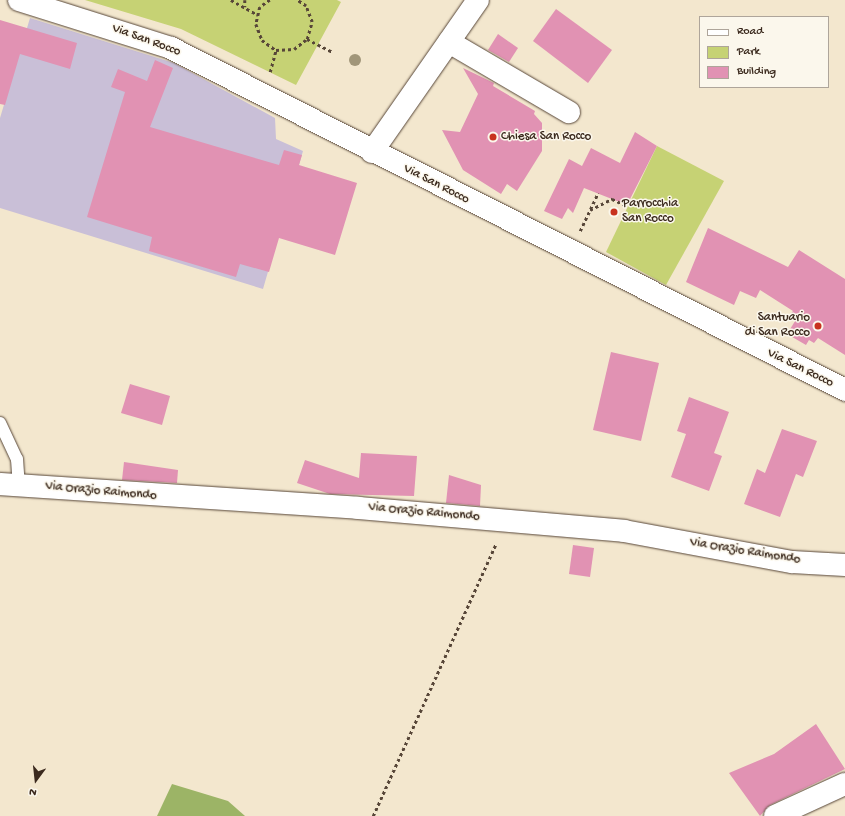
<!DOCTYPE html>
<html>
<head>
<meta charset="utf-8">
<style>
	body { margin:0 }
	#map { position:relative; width:845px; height:816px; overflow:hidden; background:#f3e7ce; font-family:"Gochi Hand",sans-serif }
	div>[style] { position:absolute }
	.industrial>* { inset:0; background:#c9bfd7 }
	.green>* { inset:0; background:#c6d274 }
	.forest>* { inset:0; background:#9cb466 }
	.building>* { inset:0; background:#e192b3 }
	.path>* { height:2.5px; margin-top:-1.25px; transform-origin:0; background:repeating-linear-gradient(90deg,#574638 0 3px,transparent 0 6px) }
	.roads { filter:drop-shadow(0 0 1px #574638) drop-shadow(0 0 1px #574638) }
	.service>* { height:12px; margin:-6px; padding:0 6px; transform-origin:6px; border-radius:6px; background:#fff }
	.minor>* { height:22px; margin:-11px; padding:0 11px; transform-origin:11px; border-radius:11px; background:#fff }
	.tertiary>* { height:22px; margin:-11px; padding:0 11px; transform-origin:11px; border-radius:11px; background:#fff }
	.trees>* { width:12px; height:12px; margin:-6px; border-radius:50%; background:#a19679 }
	.dots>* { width:11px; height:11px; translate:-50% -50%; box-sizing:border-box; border:2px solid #fbf7ec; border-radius:50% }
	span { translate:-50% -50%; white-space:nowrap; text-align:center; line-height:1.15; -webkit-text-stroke:3px #fbf7ec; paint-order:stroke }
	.street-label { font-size:13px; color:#3b2a1e }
	.poi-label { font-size:13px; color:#3b2a1e }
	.left { translate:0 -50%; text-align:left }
	.right { translate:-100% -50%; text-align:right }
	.legend { position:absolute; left:699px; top:16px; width:130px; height:72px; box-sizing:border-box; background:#fbf7ec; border:1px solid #aea59a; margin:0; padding:5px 7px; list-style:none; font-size:12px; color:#3b2a1e }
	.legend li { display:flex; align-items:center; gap:8px; height:20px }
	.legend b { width:20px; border:1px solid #aea59a }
	.north { position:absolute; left:16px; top:760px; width:40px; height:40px; -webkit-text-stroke:3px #fbf7ec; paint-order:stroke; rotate:195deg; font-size:11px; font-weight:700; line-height:16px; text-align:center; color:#3b2a1e }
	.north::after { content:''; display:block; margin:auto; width:14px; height:18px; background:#3b2a1e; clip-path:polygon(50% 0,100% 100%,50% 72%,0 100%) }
</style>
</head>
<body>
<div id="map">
	<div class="industrial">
		<div style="clip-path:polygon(30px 18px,174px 63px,275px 118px,276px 139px,303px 151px,263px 289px,0 208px,0 118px)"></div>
	</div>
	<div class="green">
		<div style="clip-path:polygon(85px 0,337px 0,341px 2px,296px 85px,181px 29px)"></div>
		<div style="clip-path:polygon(657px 146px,724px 181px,666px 285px,606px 252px)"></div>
	</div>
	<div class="forest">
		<div style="clip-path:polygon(172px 784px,228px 801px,245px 816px,157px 816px)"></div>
	</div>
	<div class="building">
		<div style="clip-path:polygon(556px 9px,612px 50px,588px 83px,533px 41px)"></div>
		<div style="clip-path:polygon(0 20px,77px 43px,70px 69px,20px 54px,5px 105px,0 104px)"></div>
		<div style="clip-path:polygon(498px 34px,518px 48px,509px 62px,488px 50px)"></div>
		<div style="clip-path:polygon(155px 60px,173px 68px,150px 127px,279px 165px,284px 150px,302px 155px,299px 165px,357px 183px,335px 255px,279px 238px,269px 272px,240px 264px,236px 277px,149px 251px,152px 237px,87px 217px,125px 92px,111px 87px,118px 69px,147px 81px)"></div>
		<div style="clip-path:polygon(463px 68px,494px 83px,493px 86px,535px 111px,534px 114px,542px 123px,542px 151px,517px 191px,507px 184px,501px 194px,463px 170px,442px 130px,460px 132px,478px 94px)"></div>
		<div style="clip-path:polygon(635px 132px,657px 146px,627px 205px,584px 188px,573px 213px,568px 208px,562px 219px,544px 211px,569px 159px,582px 166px,591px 148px,620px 163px)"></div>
		<div style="clip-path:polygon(708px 228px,788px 267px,799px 250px,845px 279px,845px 355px,818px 338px,814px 343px,809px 340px,806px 345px,787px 334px,797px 318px,790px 315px,793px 311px,760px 290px,756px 298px,740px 291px,734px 305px,686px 282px)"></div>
		<div style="clip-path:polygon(611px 352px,659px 363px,641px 441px,593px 430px)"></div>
		<div style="clip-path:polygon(130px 384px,170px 396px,162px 425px,121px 413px)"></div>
		<div style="clip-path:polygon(689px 397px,729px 412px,714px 453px,722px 456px,709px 491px,671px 477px,686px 434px,677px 431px)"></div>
		<div style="clip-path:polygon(782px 429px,817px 441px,803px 477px,796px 474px,780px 517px,744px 504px,757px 469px,765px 473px)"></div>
		<div style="clip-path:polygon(361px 453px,417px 456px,414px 496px,330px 494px,297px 483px,305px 460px,359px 478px)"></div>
		<div style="clip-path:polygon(124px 462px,178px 470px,177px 483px,122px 480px)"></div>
		<div style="clip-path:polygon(449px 475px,481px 485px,480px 506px,446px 503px)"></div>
		<div style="clip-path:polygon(573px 545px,594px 548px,590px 577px,569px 574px)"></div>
		<div style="clip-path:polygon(816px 724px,845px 769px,770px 805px,760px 816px,729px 773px,774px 754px)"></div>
	</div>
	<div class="path">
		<div style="left:231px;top:0;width:31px;rotate:29deg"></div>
		<div style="left:245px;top:0;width:7px;rotate:90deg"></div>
		<div style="left:270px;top:0;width:12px;rotate:145deg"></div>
		<div style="left:260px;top:7px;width:17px;rotate:103deg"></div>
		<div style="left:256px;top:24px;width:17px;rotate:69deg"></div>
		<div style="left:262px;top:40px;width:17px;rotate:36deg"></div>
		<div style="left:276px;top:50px;width:18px;rotate:-3deg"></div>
		<div style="left:294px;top:49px;width:16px;rotate:-38deg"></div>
		<div style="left:307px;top:39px;width:18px;rotate:-74deg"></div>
		<div style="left:312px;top:22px;width:17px;rotate:-111deg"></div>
		<div style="left:306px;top:6px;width:11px;rotate:-146deg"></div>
		<div style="left:307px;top:39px;width:28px;rotate:27deg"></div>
		<div style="left:270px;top:72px;width:23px;rotate:-75deg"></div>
		<div style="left:590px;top:210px;width:25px;rotate:-27deg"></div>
		<div style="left:612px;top:199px;width:17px;rotate:25deg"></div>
		<div style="left:580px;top:231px;width:42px;rotate:-64.7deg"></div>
		<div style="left:373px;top:816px;width:299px;rotate:-65.7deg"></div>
	</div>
	<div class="roads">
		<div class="service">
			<div style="left:0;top:423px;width:40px;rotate:65deg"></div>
			<div style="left:17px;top:459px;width:26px;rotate:86deg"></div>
		</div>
		<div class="minor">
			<div style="left:449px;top:42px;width:139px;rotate:30.3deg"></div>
			<div style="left:372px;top:152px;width:185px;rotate:-55.1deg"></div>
			<div style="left:0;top:484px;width:359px;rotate:3.8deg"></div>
			<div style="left:358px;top:508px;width:267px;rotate:4.9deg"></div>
			<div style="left:624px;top:531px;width:171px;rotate:10.5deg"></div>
			<div style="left:792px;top:562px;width:53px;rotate:3.2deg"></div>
			<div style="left:775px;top:816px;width:77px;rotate:-24.6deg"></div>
		</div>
		<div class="tertiary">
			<div style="left:19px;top:0;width:159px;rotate:17.5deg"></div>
			<div style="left:171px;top:48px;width:756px;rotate:26.9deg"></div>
		</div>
	</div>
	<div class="trees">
		<div style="left:355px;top:60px"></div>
	</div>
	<div class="dots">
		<div style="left:493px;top:137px;background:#c8321e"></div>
		<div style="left:614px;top:212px;background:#c8321e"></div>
		<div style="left:818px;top:326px;background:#c8321e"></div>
	</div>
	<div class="street-label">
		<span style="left:146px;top:41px;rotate:20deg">Via San Rocco</span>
		<span style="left:436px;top:185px;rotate:27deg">Via San Rocco</span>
		<span style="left:800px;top:369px;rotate:26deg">Via San Rocco</span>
		<span style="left:101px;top:492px;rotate:5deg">Via Orazio Raimondo</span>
		<span style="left:424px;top:513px;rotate:5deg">Via Orazio Raimondo</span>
		<span style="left:745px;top:552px;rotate:9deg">Via Orazio Raimondo</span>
	</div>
	<div class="poi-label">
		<span class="left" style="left:501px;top:137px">Chiesa San Rocco</span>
		<span class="left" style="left:622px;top:212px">Parrocchia<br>San Rocco</span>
		<span class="right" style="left:810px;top:326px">Santuario<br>di San Rocco</span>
	</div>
	<ul class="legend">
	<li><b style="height:5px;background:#fff"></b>Road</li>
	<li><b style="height:11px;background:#c6d274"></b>Park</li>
	<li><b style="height:11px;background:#e192b3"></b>Building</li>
	</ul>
	<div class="north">N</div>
</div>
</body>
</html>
